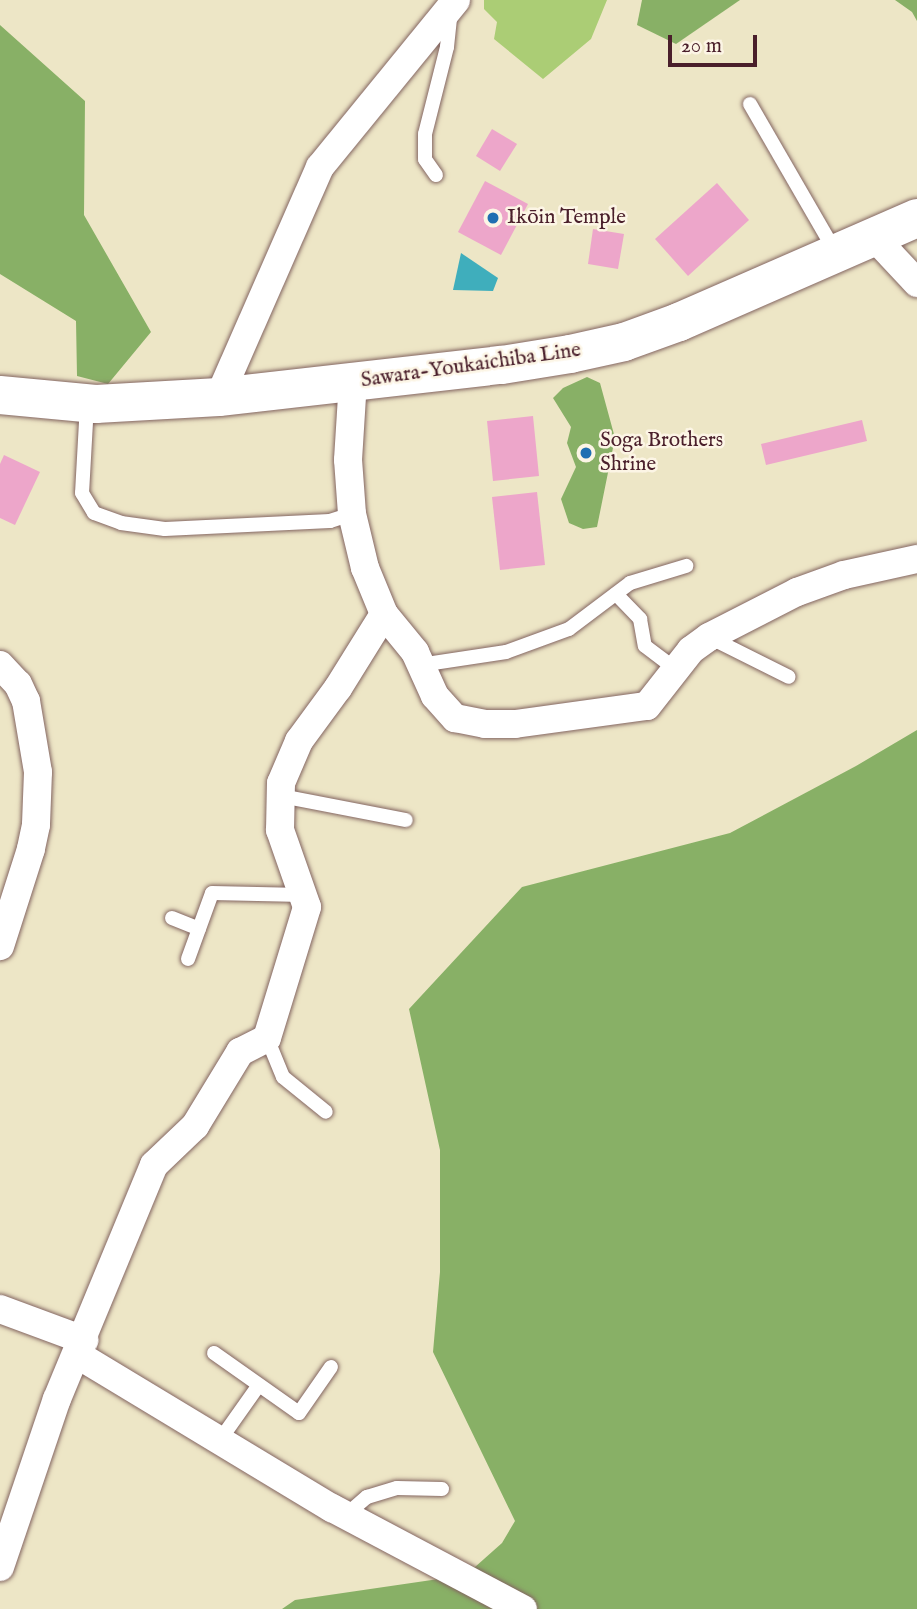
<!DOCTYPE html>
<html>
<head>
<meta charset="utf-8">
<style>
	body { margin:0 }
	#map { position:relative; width:917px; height:1609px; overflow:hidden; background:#ede6c6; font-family:"IM FELL English",serif }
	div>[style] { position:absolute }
	.green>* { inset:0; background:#abcd75 }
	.forest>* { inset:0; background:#88b066 }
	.water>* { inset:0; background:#3faebc }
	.building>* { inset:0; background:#eda6ca }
	.roads { filter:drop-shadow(0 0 2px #836561) drop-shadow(0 0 2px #836561) }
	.lane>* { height:14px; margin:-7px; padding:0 7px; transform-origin:7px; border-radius:7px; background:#fff }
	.street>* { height:28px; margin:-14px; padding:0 14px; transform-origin:14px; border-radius:14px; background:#fff }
	.primary>* { height:38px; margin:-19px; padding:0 19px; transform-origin:19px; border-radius:19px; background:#fff }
	.dots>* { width:19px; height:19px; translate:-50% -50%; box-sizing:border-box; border:4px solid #fcf5e5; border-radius:50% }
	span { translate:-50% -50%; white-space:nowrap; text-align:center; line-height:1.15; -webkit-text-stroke:5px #fcf5e5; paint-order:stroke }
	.poi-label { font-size:21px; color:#4a1f2b }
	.left { translate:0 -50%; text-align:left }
	.street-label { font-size:21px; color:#4a1f2b }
	.scale { position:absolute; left:668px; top:35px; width:89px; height:32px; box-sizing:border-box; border:4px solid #4a1f2b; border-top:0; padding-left:9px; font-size:21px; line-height:24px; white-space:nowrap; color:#4a1f2b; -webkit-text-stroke:5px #fcf5e5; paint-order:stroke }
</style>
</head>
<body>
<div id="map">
	<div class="green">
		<div style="clip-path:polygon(484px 0,607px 0,591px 39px,543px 79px,494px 39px,497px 22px,484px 9px)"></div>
	</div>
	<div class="forest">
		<div style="clip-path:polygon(642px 0,740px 0,676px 44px,637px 25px)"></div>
		<div style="clip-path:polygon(895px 0,917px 0,917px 21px,912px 12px)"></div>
		<div style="clip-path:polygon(0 25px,85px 101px,84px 215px,151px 332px,108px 384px,77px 376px,76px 321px,0 274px)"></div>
		<div style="clip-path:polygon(587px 377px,600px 383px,615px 438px,597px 527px,583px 529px,569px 523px,561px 499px,576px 467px,567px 443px,571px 427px,553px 398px,563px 388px)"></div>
		<div style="clip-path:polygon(917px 730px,917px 1609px,282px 1609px,295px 1600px,466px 1575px,502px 1543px,515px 1521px,433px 1352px,440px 1272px,440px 1150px,409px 1009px,522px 887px,730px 833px,856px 766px)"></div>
	</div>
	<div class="water">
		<div style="clip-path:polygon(461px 253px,498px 278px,493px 291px,453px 290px)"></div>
	</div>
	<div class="building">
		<div style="clip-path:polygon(492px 129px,517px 144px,500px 171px,476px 156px)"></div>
		<div style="clip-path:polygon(485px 181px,528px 204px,501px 255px,458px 232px)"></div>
		<div style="clip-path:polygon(717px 183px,749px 220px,688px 276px,655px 239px)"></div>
		<div style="clip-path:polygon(593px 229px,624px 234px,618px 269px,588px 264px)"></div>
		<div style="clip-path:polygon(533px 416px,539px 476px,493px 481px,487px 421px)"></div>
		<div style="clip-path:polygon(862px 420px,867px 441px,766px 465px,761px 444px)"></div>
		<div style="clip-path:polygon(4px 455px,40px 472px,15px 525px,0 518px,0 464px)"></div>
		<div style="clip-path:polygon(537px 492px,545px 565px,500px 570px,492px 497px)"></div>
	</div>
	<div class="roads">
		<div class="lane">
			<div style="left:750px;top:104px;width:170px;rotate:60deg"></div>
			<div style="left:436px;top:175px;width:19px;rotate:-125deg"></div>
			<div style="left:425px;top:159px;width:25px;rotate:-90deg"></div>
			<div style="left:425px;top:134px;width:90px;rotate:-75.8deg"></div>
			<div style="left:447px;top:47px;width:31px;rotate:-84deg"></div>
			<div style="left:87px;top:404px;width:89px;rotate:93.2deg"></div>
			<div style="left:82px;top:493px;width:23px;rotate:59deg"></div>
			<div style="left:94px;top:513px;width:29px;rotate:20deg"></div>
			<div style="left:121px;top:523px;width:44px;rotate:7.8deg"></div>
			<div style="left:165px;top:529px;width:165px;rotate:-2.8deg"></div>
			<div style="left:330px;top:521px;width:23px;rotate:-18deg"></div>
			<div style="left:616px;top:594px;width:35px;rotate:46deg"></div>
			<div style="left:640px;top:619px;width:27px;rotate:80deg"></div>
			<div style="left:645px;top:646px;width:38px;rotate:37deg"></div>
			<div style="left:709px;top:637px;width:89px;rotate:26.6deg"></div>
			<div style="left:420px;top:665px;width:87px;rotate:-8.6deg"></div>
			<div style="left:506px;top:652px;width:67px;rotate:-20.1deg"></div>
			<div style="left:569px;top:629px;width:76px;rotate:-37deg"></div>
			<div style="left:630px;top:583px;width:59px;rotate:-16.9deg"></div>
			<div style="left:281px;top:796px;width:127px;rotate:10.9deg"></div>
			<div style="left:172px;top:918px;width:29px;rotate:22deg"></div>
			<div style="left:188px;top:959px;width:70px;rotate:-70deg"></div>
			<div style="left:212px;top:893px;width:91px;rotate:1.3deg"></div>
			<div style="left:267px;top:1038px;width:42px;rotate:67.7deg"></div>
			<div style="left:283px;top:1077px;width:55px;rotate:39.1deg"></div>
			<div style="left:214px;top:1353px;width:104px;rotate:35.2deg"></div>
			<div style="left:299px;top:1413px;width:56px;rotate:-55.2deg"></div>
			<div style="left:220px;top:1440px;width:67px;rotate:-54.7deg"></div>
			<div style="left:346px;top:1515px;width:28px;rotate:-41deg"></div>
			<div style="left:367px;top:1497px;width:31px;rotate:-17deg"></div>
			<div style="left:397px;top:1488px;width:45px;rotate:1.3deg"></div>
		</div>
		<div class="street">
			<div style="left:874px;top:237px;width:63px;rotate:46.9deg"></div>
			<div style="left:219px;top:397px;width:251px;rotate:-66.3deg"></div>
			<div style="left:320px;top:167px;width:215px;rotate:-50.8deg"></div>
			<div style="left:384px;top:614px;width:49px;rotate:50.8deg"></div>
			<div style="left:415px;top:652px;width:48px;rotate:65.6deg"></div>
			<div style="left:435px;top:696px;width:30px;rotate:48deg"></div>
			<div style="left:455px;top:718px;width:31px;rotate:11deg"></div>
			<div style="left:485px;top:724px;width:30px"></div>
			<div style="left:515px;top:724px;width:133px;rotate:-7.8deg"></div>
			<div style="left:647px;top:706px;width:71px;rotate:-51.8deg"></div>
			<div style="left:691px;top:650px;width:22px;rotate:-36deg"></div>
			<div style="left:709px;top:637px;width:99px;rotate:-27.1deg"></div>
			<div style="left:797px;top:592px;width:50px;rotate:-19.9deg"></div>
			<div style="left:844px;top:575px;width:75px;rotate:-12.4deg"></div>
			<div style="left:0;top:665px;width:26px;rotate:47deg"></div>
			<div style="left:18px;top:684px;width:19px;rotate:65deg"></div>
			<div style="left:26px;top:701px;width:72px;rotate:80.4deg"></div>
			<div style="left:38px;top:772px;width:53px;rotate:92.2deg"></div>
			<div style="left:36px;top:825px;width:25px;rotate:102deg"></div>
			<div style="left:31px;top:849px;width:102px;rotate:107.7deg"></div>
			<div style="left:0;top:1309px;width:90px;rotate:20.3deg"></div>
			<div style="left:78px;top:1355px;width:297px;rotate:31.1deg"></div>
			<div style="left:332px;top:1508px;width:216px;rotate:27.9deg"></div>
			<div style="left:0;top:1567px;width:177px;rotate:-71.3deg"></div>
			<div style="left:57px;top:1399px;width:253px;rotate:-67.5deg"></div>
			<div style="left:154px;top:1165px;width:57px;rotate:-43.6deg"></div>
			<div style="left:195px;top:1126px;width:87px;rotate:-58.7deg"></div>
			<div style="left:240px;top:1052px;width:30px;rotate:-27deg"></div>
			<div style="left:267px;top:1038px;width:137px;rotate:-73deg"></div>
			<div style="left:307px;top:907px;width:82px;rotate:-109.3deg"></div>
			<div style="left:280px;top:830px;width:47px;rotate:-88.8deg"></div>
			<div style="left:281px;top:783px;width:46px;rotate:-66.8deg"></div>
			<div style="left:299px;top:741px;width:66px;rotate:-53.7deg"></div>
			<div style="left:338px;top:688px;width:87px;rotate:-58.1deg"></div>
			<div style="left:384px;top:614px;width:50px;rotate:-112.4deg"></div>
			<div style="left:365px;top:568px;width:56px;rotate:-103.5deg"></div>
			<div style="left:352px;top:514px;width:54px;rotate:-94.2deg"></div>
			<div style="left:348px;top:460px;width:79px;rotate:-86.4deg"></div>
		</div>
		<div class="primary">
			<div style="left:0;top:395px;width:96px;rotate:5.4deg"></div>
			<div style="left:96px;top:404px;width:123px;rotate:-3.3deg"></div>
			<div style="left:219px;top:397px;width:285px;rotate:-6.5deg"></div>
			<div style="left:502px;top:365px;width:69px;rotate:-9.2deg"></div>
			<div style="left:570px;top:354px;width:55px;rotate:-12.5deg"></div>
			<div style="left:624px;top:342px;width:59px;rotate:-20deg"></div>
			<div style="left:679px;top:322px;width:260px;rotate:-23.6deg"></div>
		</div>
	</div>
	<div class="dots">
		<div style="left:493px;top:218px;background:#1f6fb2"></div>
		<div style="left:586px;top:453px;background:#1f6fb2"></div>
	</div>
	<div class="poi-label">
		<span class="left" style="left:507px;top:218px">Ikōin Temple</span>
		<span class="left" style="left:600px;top:453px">Soga Brothers<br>Shrine</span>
	</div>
	<div class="street-label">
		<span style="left:471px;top:366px;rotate:-8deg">Sawara-Youkaichiba Line</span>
	</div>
	<div class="scale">20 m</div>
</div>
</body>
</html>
